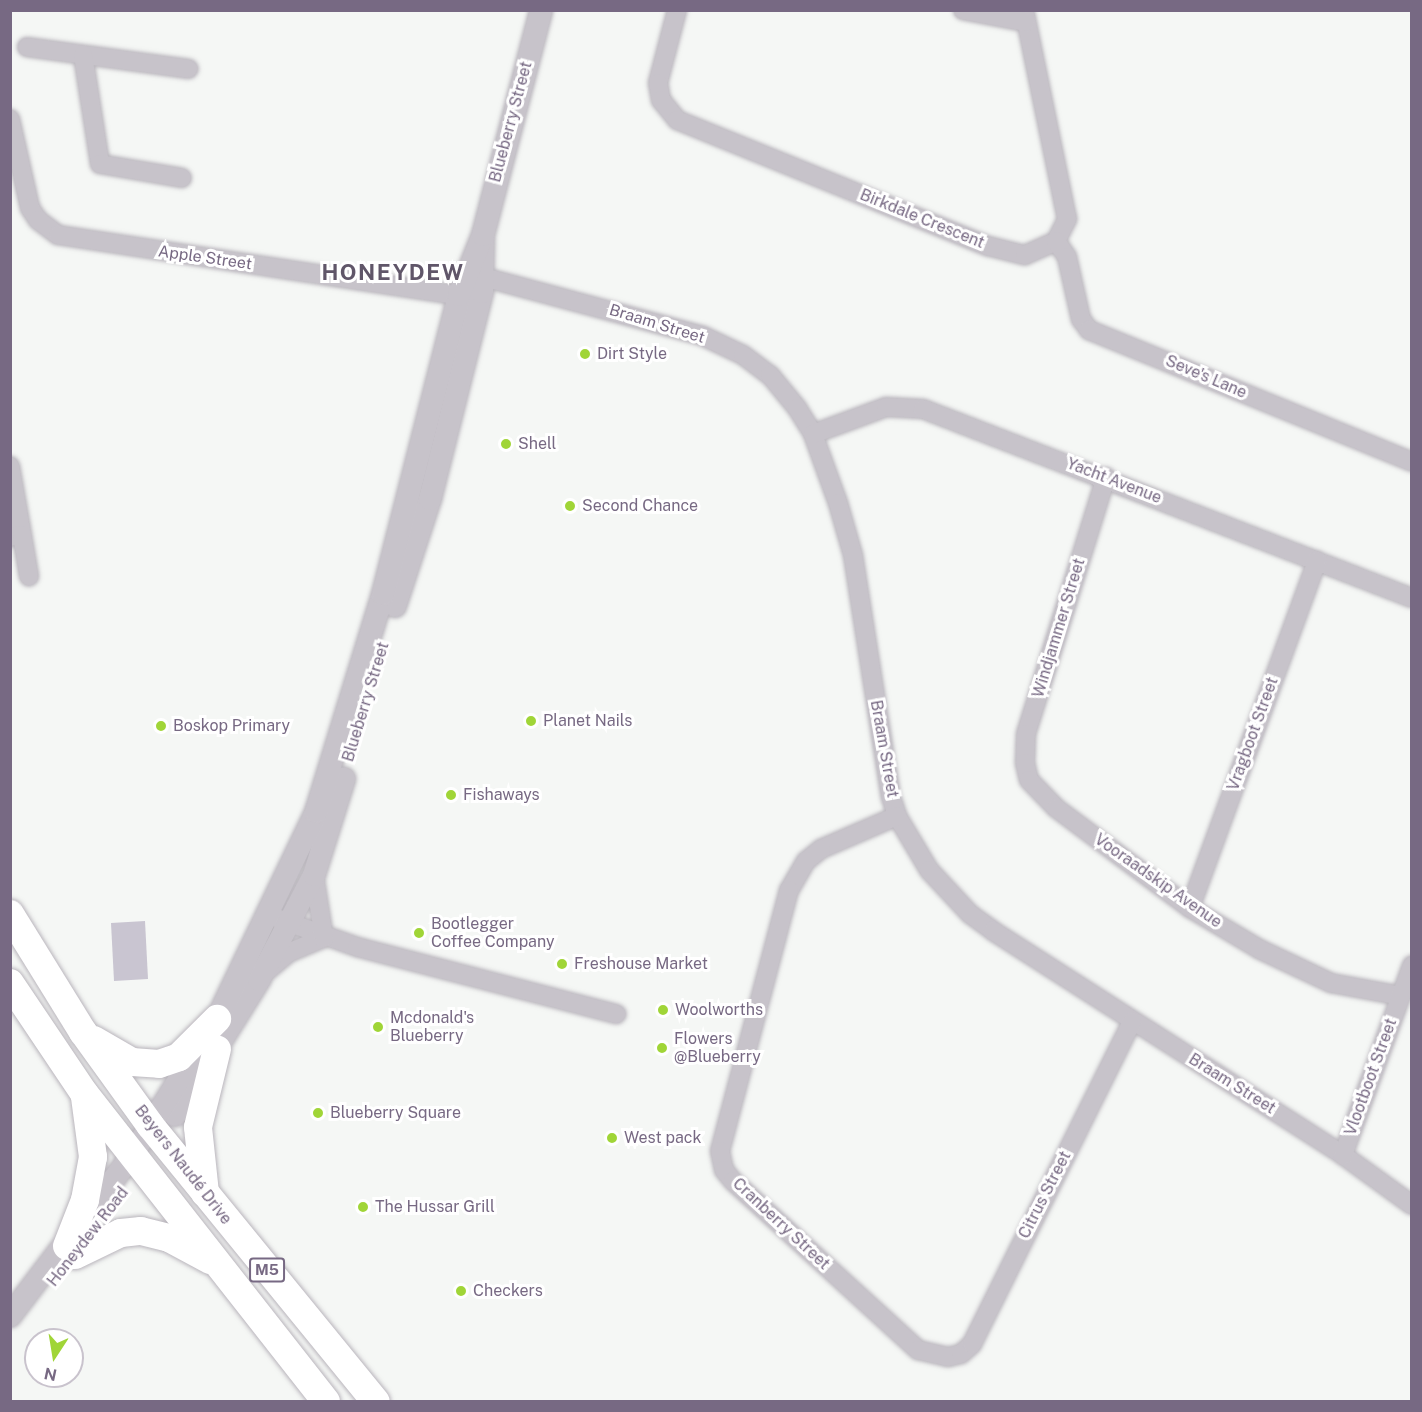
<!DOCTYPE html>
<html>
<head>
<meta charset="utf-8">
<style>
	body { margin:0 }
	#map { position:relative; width:1422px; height:1412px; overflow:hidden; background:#f5f7f5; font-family:"Public Sans",sans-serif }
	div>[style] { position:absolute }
	.water>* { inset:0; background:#c9c5d1 }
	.roads { filter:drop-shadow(0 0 2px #b9b5bc) drop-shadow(0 0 2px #b9b5bc) }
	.minor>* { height:18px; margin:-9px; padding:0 9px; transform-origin:9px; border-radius:9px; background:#c7c3ca }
	.tertiary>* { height:22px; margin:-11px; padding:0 11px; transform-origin:11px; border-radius:11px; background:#c7c3ca }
	.primary>* { height:28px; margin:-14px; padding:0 14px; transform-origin:14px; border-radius:14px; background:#fff }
	.dots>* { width:16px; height:16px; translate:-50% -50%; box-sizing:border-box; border:3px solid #fff; border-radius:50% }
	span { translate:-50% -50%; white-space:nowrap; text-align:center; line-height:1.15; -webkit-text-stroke:6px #fff; paint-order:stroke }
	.shield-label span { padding:2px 4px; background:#fff; border:2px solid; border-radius:4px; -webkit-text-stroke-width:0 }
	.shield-label { font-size:15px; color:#776983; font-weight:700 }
	.street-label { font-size:16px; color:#776983 }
	.poi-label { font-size:16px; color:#776983 }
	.left { translate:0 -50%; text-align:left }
	.district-label { font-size:22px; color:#605669; font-weight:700; letter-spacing:1.5px }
	.frame { position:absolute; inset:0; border:12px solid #776983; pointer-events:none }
	.north { position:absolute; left:24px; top:1328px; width:60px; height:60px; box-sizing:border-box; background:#fff; border:2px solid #c9c3cd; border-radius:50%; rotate:192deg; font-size:16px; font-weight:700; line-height:24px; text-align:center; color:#776983 }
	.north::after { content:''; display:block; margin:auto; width:21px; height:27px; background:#a0d537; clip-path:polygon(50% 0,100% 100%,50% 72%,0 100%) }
</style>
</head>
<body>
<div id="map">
	<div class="water">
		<div style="clip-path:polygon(145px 921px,148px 979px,114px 981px,111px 923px)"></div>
	</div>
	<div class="roads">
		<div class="minor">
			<div style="left:677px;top:10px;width:75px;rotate:104.6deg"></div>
			<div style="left:658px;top:83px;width:17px;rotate:80deg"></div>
			<div style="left:661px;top:100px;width:26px;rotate:51deg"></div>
			<div style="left:677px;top:120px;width:336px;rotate:22.1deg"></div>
			<div style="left:988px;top:246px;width:38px;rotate:14deg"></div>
			<div style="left:1025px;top:255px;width:34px;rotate:-24deg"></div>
			<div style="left:1056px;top:241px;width:25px;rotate:-63deg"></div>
			<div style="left:1067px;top:219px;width:213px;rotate:-101.6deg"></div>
			<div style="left:963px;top:10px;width:64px;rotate:10.8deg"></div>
			<div style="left:27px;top:47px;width:163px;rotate:7.7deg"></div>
			<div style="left:83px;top:55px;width:110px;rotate:81.1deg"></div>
			<div style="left:100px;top:164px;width:83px;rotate:9.7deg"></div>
			<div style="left:10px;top:119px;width:91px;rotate:77.3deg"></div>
			<div style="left:30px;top:208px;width:14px;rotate:56deg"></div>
			<div style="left:38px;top:220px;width:25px;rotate:37deg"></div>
			<div style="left:58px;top:235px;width:417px;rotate:8.6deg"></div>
			<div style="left:1056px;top:241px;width:19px;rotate:55deg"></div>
			<div style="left:1067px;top:257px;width:64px;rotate:77.3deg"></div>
			<div style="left:1081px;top:319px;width:14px;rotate:54deg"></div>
			<div style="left:1089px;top:330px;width:349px;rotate:22.2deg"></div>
			<div style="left:472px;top:274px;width:239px;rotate:15deg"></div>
			<div style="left:703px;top:336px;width:44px;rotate:25.4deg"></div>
			<div style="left:743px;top:355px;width:34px;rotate:37deg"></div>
			<div style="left:770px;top:375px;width:43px;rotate:50.7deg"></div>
			<div style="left:797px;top:408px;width:31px;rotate:58deg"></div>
			<div style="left:813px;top:434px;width:73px;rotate:70.1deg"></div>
			<div style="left:838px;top:503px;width:54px;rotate:73.9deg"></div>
			<div style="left:853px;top:555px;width:245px;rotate:81.1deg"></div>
			<div style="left:891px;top:797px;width:20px;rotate:72deg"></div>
			<div style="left:897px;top:816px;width:63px;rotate:59.3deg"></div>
			<div style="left:929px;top:870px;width:60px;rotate:47deg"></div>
			<div style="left:970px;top:914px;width:29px;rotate:36deg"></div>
			<div style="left:993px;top:931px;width:416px;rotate:32.6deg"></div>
			<div style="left:1343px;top:1155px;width:85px;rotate:35.9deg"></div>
			<div style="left:813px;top:434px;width:78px;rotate:-20.3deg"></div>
			<div style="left:886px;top:407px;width:37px;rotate:3deg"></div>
			<div style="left:923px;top:409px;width:524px;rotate:21.13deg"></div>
			<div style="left:10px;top:466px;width:70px;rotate:80.1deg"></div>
			<div style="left:22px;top:535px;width:12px;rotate:171deg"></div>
			<div style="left:1106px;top:477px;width:269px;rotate:107.3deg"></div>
			<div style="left:1026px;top:734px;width:29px;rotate:92deg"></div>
			<div style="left:1025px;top:763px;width:17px;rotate:77deg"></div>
			<div style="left:1029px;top:780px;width:39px;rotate:46deg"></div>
			<div style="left:1056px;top:808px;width:167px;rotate:36.7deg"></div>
			<div style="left:1190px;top:908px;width:80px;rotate:30.7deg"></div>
			<div style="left:1259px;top:949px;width:80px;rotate:25.3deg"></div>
			<div style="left:1331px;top:983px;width:71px;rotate:10.5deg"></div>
			<div style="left:22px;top:535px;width:42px;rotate:80.3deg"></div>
			<div style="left:897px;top:816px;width:83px;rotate:156.5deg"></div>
			<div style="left:821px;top:849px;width:19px;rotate:141deg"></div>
			<div style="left:806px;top:861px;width:34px;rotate:120deg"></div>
			<div style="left:789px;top:890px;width:270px;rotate:104.8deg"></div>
			<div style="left:720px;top:1151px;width:19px;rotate:78deg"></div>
			<div style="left:724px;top:1170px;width:14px;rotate:51deg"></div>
			<div style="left:733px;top:1181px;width:251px;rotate:42.4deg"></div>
			<div style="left:918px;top:1350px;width:31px;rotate:13deg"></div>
			<div style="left:948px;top:1357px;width:13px;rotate:-13deg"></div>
			<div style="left:961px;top:1354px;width:15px;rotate:-42deg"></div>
			<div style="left:972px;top:1344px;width:360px;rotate:-63.6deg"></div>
			<div style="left:1190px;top:908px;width:370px;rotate:-69.9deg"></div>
			<div style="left:279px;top:919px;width:83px;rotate:19.7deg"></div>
			<div style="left:357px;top:947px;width:268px;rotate:14.5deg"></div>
			<div style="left:268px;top:970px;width:26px;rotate:-40deg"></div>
			<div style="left:288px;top:953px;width:39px;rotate:-23deg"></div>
			<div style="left:324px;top:938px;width:64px;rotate:-99deg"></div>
			<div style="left:1343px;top:1155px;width:202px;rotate:-70deg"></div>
		</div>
		<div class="tertiary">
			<div style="left:395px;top:606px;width:113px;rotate:-71.9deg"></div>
			<div style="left:430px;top:499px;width:213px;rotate:-75.9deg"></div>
			<div style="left:482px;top:292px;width:54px;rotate:-88.9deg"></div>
			<div style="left:175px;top:1115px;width:159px;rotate:-58.1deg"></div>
			<div style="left:259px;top:980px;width:119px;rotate:-62.4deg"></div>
			<div style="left:314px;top:875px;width:101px;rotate:-72.6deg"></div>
			<div style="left:10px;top:1316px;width:202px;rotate:-52.8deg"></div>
			<div style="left:132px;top:1155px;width:160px;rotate:-58deg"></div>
			<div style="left:217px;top:1019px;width:229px;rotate:-64.4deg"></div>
			<div style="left:316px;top:812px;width:228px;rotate:-72.9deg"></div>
			<div style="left:383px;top:594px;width:309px;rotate:-75.7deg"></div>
			<div style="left:459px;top:295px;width:65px;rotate:-68.2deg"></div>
			<div style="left:483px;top:235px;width:232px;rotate:-75.5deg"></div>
		</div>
		<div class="primary">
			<div style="left:10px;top:914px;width:139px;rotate:58.3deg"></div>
			<div style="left:83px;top:1032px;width:115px;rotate:54.2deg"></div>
			<div style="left:150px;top:1125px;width:357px;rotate:50.8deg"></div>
			<div style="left:10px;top:983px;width:133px;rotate:56.1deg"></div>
			<div style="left:84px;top:1093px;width:392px;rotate:51.9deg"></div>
			<div style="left:94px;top:1040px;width:44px;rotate:30.1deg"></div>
			<div style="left:132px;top:1062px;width:27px;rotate:4deg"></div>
			<div style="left:159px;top:1064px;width:21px;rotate:-19deg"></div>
			<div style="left:179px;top:1057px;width:54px;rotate:-45deg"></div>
			<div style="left:205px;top:1193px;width:66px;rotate:-96.1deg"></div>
			<div style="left:198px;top:1127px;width:80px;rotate:-76.3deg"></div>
			<div style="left:67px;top:1246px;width:49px;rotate:-68.6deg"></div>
			<div style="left:85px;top:1200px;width:44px;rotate:-79.5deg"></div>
			<div style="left:93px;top:1157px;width:61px;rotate:-97.6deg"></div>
			<div style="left:75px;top:1255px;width:51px;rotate:-25.6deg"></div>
			<div style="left:121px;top:1233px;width:20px;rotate:-6deg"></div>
			<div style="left:141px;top:1231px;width:29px;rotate:14deg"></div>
			<div style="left:169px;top:1238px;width:47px;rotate:28.2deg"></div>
		</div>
	</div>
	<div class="dots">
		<div style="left:585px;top:354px;background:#a0d537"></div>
		<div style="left:506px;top:444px;background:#a0d537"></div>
		<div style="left:570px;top:506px;background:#a0d537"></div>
		<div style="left:531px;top:721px;background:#a0d537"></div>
		<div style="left:161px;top:726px;background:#a0d537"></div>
		<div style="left:451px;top:795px;background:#a0d537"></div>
		<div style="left:419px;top:933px;background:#a0d537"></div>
		<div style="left:562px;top:964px;background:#a0d537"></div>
		<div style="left:663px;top:1010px;background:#a0d537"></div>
		<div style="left:378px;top:1027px;background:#a0d537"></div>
		<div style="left:662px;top:1048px;background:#a0d537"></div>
		<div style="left:318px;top:1113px;background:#a0d537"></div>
		<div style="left:612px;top:1138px;background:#a0d537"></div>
		<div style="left:363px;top:1207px;background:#a0d537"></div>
		<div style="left:461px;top:1291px;background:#a0d537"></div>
	</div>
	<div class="shield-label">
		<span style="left:267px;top:1270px">M5</span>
	</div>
	<div class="street-label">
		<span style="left:511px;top:122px;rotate:-75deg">Blueberry Street</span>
		<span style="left:922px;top:219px;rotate:22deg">Birkdale Crescent</span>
		<span style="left:205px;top:258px;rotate:8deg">Apple Street</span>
		<span style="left:657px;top:324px;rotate:17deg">Braam Street</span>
		<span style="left:1206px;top:377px;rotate:23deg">Seve's Lane</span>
		<span style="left:1114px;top:481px;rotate:21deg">Yacht Avenue</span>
		<span style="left:1059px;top:628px;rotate:-73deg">Windjammer Street</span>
		<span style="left:366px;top:702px;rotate:-73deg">Blueberry Street</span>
		<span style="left:1253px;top:734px;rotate:-70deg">Vragboot Street</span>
		<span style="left:884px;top:749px;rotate:80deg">Braam Street</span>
		<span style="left:1158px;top:881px;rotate:35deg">Vooraadskip Avenue</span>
		<span style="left:1371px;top:1077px;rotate:-70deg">Vlootboot Street</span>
		<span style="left:1232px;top:1084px;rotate:32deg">Braam Street</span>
		<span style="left:183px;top:1165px;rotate:52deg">Beyers Naudé Drive</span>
		<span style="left:1045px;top:1195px;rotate:-63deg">Citrus Street</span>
		<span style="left:781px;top:1224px;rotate:43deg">Cranberry Street</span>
		<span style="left:88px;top:1237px;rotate:-52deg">Honeydew Road</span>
	</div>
	<div class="poi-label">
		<span class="left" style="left:597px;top:354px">Dirt Style</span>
		<span class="left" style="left:518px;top:444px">Shell</span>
		<span class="left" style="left:582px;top:506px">Second Chance</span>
		<span class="left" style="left:543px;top:721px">Planet Nails</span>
		<span class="left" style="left:173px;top:726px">Boskop Primary</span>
		<span class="left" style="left:463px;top:795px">Fishaways</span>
		<span class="left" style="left:431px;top:933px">Bootlegger<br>Coffee Company</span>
		<span class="left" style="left:574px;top:964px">Freshouse Market</span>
		<span class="left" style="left:675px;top:1010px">Woolworths</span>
		<span class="left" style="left:390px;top:1027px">Mcdonald's<br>Blueberry</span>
		<span class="left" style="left:674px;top:1048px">Flowers<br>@Blueberry</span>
		<span class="left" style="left:330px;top:1113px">Blueberry Square</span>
		<span class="left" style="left:624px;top:1138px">West pack</span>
		<span class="left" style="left:375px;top:1207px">The Hussar Grill</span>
		<span class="left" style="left:473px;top:1291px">Checkers</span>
	</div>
	<div class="district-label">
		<span style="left:393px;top:273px">HONEYDEW</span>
	</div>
	<div class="frame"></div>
	<div class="north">N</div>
</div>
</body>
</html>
